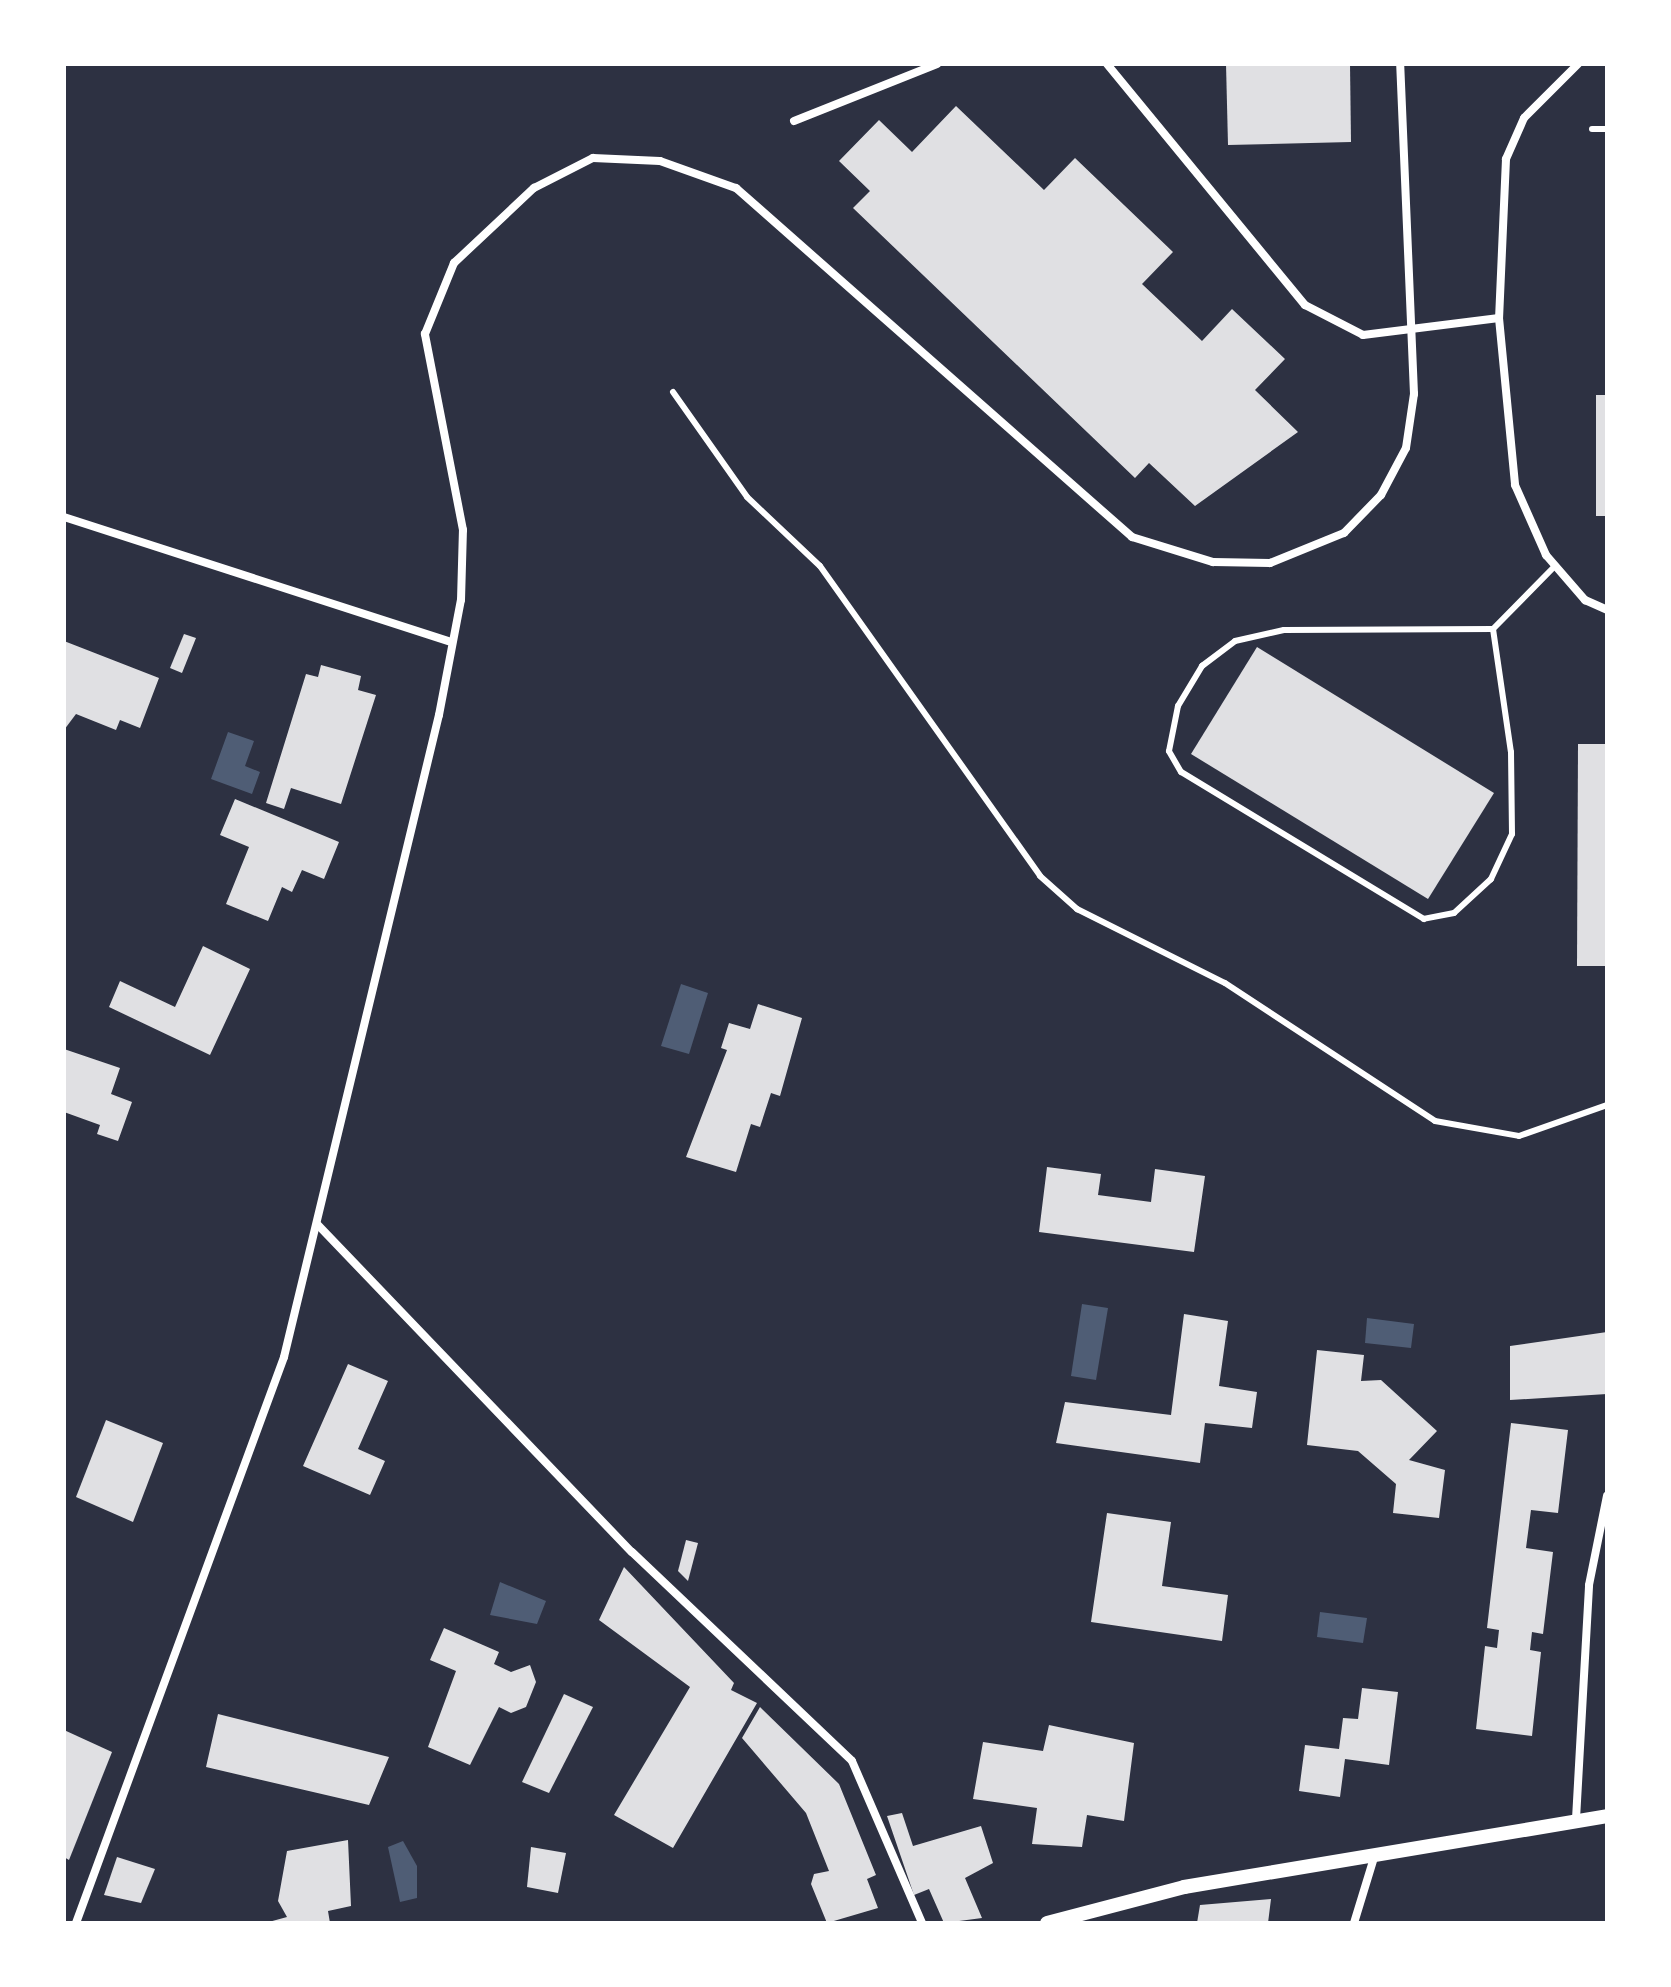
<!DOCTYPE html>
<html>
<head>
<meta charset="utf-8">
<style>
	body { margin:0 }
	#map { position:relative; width:1671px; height:1987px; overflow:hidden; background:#2d3142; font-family:"Work Sans",sans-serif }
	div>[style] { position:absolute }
	.water>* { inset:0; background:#4f5d75 }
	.building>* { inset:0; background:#e0e0e3 }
	.service>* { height:6px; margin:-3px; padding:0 3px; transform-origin:3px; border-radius:3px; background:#fff }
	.minor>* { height:8px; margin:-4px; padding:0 4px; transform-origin:4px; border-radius:4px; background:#fff }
	.tertiary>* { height:14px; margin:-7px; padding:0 7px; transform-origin:7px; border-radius:7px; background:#fff }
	span { translate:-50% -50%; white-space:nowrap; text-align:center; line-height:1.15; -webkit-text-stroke:6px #fff; paint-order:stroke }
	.frame { position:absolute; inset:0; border:66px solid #fff; pointer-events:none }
</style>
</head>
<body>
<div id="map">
	<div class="water">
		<div style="clip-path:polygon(228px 732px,254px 741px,245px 766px,260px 772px,252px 794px,211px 779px)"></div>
		<div style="clip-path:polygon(681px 984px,708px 993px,689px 1054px,661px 1046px)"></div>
		<div style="clip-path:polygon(1082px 1304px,1108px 1308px,1096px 1380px,1071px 1376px)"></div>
		<div style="clip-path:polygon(1367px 1318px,1414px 1324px,1411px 1348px,1365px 1343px)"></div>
		<div style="clip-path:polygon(500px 1582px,546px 1601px,537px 1624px,490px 1615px)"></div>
		<div style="clip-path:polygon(1320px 1612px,1367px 1618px,1363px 1643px,1317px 1637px)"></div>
		<div style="clip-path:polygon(403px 1841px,417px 1866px,417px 1898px,400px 1902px,388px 1847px)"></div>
	</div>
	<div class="building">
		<div style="clip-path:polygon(1226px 64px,1350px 64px,1351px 142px,1228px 145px)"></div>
		<div style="clip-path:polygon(956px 106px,1044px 190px,1075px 158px,1173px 252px,1142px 284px,1202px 341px,1232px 309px,1285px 359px,1255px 390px,1298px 432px,1195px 506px,1149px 463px,1135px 478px,853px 208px,870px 191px,839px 161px,879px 120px,912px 152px)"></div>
		<div style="clip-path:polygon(1596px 395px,1607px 395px,1607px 516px,1596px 516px)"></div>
		<div style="clip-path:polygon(184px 634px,196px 638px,182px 673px,170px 668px)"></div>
		<div style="clip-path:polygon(64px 641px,159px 678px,140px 728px,120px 720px,116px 730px,76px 714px,64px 730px)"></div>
		<div style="clip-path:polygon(1257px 647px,1494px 793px,1428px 899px,1191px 754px)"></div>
		<div style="clip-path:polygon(321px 665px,361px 676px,358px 690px,376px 695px,341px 804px,291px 788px,284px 809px,266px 803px,306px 674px,318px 677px)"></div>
		<div style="clip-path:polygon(1578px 744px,1607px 744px,1607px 966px,1577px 966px)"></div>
		<div style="clip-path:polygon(235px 799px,339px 842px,324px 879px,302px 870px,292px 892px,282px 887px,268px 921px,226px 904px,249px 847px,220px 835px)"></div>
		<div style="clip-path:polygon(203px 946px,250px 969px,210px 1055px,109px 1007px,120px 981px,175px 1007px)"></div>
		<div style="clip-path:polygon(758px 1004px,802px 1018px,780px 1096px,771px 1093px,760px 1127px,751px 1124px,736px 1172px,686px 1157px,727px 1050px,721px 1048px,729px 1023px,750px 1029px)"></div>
		<div style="clip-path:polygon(64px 1049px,120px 1068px,111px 1094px,132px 1102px,118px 1141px,97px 1134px,100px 1125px,64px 1112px)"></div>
		<div style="clip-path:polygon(1047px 1167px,1101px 1174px,1098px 1195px,1151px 1202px,1155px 1169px,1205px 1176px,1194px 1252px,1039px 1232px)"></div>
		<div style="clip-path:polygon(1184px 1314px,1228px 1321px,1219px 1386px,1257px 1392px,1252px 1428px,1205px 1423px,1200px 1463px,1056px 1443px,1065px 1402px,1171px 1415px)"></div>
		<div style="clip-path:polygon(1607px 1332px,1607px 1394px,1510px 1400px,1510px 1346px)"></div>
		<div style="clip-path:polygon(1317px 1350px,1364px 1355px,1361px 1381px,1381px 1380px,1437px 1431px,1409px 1460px,1445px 1470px,1439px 1518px,1393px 1513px,1396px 1484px,1358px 1451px,1307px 1445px)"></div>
		<div style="clip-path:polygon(348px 1364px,388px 1381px,358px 1449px,385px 1461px,370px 1495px,303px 1466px)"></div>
		<div style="clip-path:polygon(106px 1420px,163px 1443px,133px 1522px,76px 1497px)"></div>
		<div style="clip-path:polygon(1511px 1423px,1568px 1430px,1558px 1513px,1531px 1510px,1526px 1548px,1553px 1552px,1543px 1634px,1532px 1632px,1530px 1650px,1541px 1652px,1532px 1736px,1476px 1729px,1485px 1646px,1497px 1648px,1499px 1630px,1487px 1628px)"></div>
		<div style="clip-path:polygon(1107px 1513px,1171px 1522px,1162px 1586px,1228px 1595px,1222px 1641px,1091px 1622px)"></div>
		<div style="clip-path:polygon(686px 1540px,698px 1543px,688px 1581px,678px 1571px)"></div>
		<div style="clip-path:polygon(624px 1567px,734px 1683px,731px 1690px,757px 1703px,673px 1848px,614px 1815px,690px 1687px,599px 1620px)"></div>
		<div style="clip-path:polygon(444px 1628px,499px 1652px,494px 1664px,511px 1672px,530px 1665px,536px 1682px,526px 1707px,511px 1713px,499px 1707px,470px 1765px,428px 1747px,456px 1671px,430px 1660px)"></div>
		<div style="clip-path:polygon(1362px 1688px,1398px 1692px,1389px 1765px,1345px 1759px,1340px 1797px,1299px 1791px,1305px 1745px,1339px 1749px,1343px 1718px,1358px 1719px)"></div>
		<div style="clip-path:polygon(564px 1694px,593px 1707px,549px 1793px,522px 1782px)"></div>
		<div style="clip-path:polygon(760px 1707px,839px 1784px,876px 1875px,867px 1879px,878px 1908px,827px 1923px,811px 1884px,814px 1874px,829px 1871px,806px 1813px,742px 1738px)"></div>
		<div style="clip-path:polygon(218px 1714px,345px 1746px,389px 1757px,369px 1805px,206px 1767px)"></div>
		<div style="clip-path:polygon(1049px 1725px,1134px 1743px,1124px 1821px,1087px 1815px,1082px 1847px,1032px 1844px,1037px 1808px,973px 1799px,983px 1742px,1043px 1751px)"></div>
		<div style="clip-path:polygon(64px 1730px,112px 1752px,69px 1860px,64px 1857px)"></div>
		<div style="clip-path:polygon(902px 1813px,913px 1846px,981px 1826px,993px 1863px,965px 1878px,982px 1918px,944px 1923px,929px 1889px,914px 1895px,887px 1816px)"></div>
		<div style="clip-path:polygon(348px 1840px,351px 1906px,328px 1911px,330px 1923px,265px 1923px,287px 1917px,278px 1901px,287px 1851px)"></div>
		<div style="clip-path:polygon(531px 1847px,566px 1853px,558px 1893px,527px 1887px)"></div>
		<div style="clip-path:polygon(117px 1857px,155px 1869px,141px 1903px,104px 1895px)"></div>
		<div style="clip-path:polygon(1271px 1899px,1268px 1923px,1197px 1923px,1200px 1905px)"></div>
	</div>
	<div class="service">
		<div style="left:1592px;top:129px;width:15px"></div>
		<div style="left:673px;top:392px;width:128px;rotate:54.8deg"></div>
		<div style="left:747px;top:497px;width:100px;rotate:43.4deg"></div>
		<div style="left:820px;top:566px;width:380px;rotate:54.6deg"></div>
		<div style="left:1040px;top:876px;width:50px;rotate:41.7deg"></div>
		<div style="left:1077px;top:909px;width:165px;rotate:26.6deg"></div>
		<div style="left:1225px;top:983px;width:251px;rotate:33.3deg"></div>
		<div style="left:1435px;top:1121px;width:85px;rotate:10.1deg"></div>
		<div style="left:1519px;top:1136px;width:93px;rotate:-19.4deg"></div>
		<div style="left:1493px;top:629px;width:124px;rotate:81.7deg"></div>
		<div style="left:1511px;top:752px;width:82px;rotate:89.3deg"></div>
		<div style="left:1512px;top:834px;width:50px;rotate:115deg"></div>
		<div style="left:1491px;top:879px;width:50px;rotate:137.4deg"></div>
		<div style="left:1454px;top:913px;width:31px;rotate:169deg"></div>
		<div style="left:1424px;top:919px;width:284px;rotate:-148.8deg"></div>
		<div style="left:1181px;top:772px;width:24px;rotate:-120deg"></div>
		<div style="left:1169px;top:751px;width:46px;rotate:-78.7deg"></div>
		<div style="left:1178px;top:706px;width:47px;rotate:-59deg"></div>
		<div style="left:1202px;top:666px;width:41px;rotate:-37.1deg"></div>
		<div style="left:1235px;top:641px;width:50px;rotate:-12.7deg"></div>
		<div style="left:1284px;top:630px;width:209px;rotate:-0.3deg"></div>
		<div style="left:1493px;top:629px;width:88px;rotate:-45.5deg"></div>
	</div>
	<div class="minor">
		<div style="left:1107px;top:64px;width:312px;rotate:50.6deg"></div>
		<div style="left:1305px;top:305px;width:65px;rotate:27.3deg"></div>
		<div style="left:1363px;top:335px;width:137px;rotate:-7.1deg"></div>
		<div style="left:1578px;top:64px;width:76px;rotate:135deg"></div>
		<div style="left:1524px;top:118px;width:45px;rotate:113.7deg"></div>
		<div style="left:1506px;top:159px;width:159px;rotate:92.5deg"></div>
		<div style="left:1499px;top:318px;width:168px;rotate:84.5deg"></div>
		<div style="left:1515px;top:485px;width:77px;rotate:66.1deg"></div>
		<div style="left:1546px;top:555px;width:60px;rotate:49.1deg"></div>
		<div style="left:1585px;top:600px;width:24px;rotate:24deg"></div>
		<div style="left:794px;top:121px;width:154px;rotate:-21.7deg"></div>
		<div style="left:64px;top:517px;width:404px;rotate:17.9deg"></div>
		<div style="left:318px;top:1225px;width:453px;rotate:46.2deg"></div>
		<div style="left:632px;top:1552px;width:303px;rotate:43.5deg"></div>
		<div style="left:852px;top:1761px;width:176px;rotate:66.6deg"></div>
		<div style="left:1576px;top:1819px;width:234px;rotate:-86.8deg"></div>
		<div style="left:1589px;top:1585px;width:91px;rotate:-78.6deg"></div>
		<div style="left:76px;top:1923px;width:603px;rotate:-69.82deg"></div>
		<div style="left:284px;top:1357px;width:660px;rotate:-76.43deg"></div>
		<div style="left:439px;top:715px;width:117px;rotate:-79.2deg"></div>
		<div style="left:461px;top:600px;width:70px;rotate:-88.4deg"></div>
		<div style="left:463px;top:530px;width:200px;rotate:-101deg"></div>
		<div style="left:425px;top:334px;width:77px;rotate:-67.8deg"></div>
		<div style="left:454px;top:263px;width:110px;rotate:-43.2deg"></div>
		<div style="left:534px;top:188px;width:66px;rotate:-27deg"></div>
		<div style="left:593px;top:158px;width:67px;rotate:2.6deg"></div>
		<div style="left:660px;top:161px;width:81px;rotate:19.6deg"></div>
		<div style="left:736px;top:188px;width:528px;rotate:41.39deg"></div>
		<div style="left:1132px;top:537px;width:85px;rotate:17.2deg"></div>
		<div style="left:1213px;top:562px;width:57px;rotate:1deg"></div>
		<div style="left:1270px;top:563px;width:80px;rotate:-22.1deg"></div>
		<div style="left:1344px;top:533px;width:53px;rotate:-45.8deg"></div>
		<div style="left:1381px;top:495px;width:53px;rotate:-62deg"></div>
		<div style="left:1406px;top:448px;width:55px;rotate:-81.6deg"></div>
		<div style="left:1414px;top:394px;width:330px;rotate:-92.4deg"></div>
		<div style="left:1354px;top:1923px;width:65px;rotate:-73deg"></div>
	</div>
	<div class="tertiary">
		<div style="left:1047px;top:1923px;width:142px;rotate:-14.7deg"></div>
		<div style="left:1184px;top:1887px;width:429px;rotate:-9.5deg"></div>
	</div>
	<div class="frame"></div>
</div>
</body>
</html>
